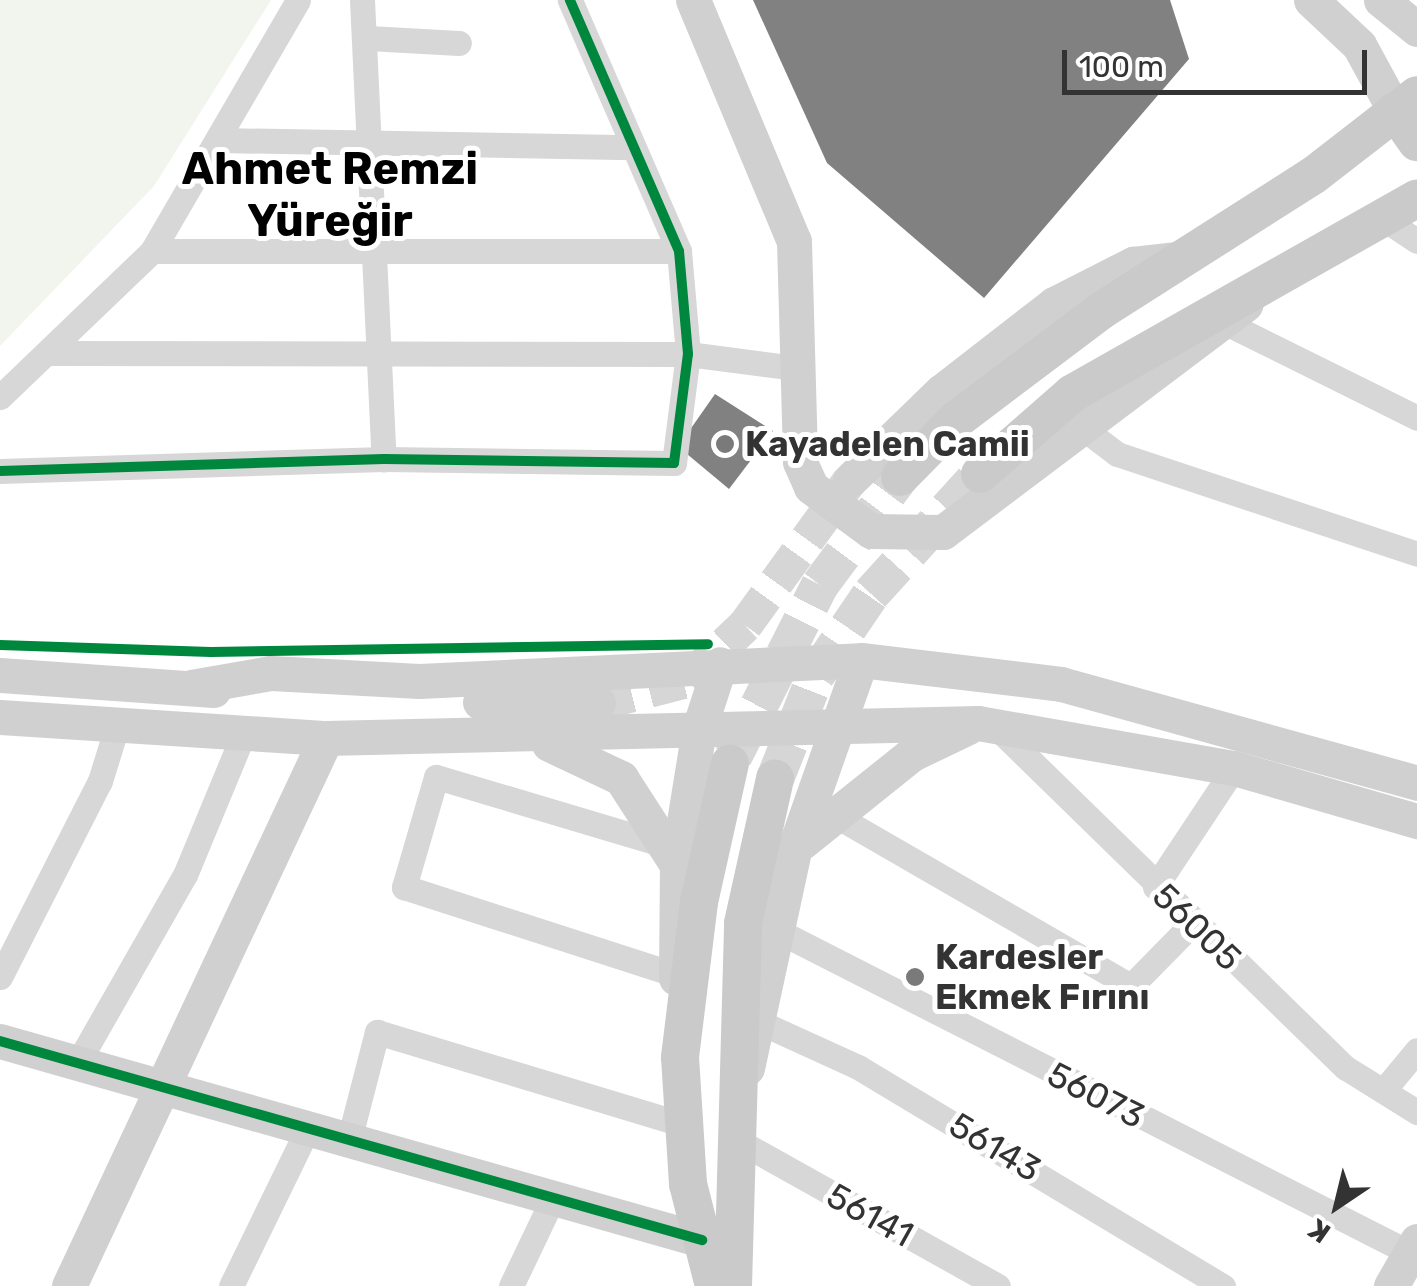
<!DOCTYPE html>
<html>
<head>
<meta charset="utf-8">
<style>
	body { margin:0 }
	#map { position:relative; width:1417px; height:1286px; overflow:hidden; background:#fff; font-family:Rubik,sans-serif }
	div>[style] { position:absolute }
	.green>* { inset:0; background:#f1f5ed }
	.building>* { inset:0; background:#818181 }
	.secondary-tunnel>* { height:35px; margin-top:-17.5px; transform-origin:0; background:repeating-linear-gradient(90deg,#d6d6d6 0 35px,transparent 0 53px) }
	.primary-tunnel>* { height:38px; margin-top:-19px; transform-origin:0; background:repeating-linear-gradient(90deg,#d6d6d6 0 38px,transparent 0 57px) }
	.street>* { height:25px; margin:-12.5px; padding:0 12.5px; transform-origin:12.5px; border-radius:12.5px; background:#d7d7d7 }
	.secondary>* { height:35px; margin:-17.5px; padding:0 17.5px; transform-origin:17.5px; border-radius:17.5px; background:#d0d0d0 }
	.primary>* { height:38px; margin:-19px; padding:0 19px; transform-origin:19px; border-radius:19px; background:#cacaca }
	.cycleway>* { height:10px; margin:-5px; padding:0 5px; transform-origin:5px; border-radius:5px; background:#00873e }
	.dots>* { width:28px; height:28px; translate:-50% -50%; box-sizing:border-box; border:5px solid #fff; border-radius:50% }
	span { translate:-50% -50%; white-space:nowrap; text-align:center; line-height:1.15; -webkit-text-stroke:10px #fff; paint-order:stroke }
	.poi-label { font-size:35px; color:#333; font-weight:700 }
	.left { translate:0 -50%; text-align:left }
	.street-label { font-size:35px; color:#333 }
	.district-label { font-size:45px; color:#000; font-weight:700 }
	.north { position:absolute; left:1287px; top:1156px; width:100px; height:100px; -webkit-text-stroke:8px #fff; paint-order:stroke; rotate:215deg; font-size:28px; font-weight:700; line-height:40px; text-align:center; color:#333 }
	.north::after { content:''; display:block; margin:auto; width:35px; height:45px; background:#333; clip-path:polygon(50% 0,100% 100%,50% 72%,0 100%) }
	.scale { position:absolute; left:1062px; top:50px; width:305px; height:45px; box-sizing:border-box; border:5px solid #333; border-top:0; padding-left:12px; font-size:30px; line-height:35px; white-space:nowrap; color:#333; -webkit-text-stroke:8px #fff; paint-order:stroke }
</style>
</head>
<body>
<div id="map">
	<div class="green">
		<div style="clip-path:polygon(0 0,271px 0,154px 186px,0 346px)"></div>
	</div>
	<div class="building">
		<div style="clip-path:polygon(753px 0,1170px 0,1189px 59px,984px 298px,827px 163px)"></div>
		<div style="clip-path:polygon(715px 394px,773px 431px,729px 489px,687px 454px,687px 434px)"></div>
	</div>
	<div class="secondary-tunnel">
		<div style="left:598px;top:703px;width:92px;rotate:-14.5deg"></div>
		<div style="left:687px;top:680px;width:80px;rotate:-43.5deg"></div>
		<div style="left:745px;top:625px;width:179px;rotate:-54.1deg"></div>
	</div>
	<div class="primary-tunnel">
		<div style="left:733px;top:757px;width:193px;rotate:-63.2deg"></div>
		<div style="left:820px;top:585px;width:134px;rotate:-53.5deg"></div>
		<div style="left:775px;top:779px;width:112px;rotate:-68.5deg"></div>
		<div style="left:816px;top:675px;width:98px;rotate:-55.8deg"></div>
		<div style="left:871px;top:594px;width:162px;rotate:-47.8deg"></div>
	</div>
	<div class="street">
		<div style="left:362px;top:0;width:460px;rotate:87.3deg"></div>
		<div style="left:368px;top:38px;width:91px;rotate:3.1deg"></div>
		<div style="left:219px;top:140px;width:414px;rotate:1deg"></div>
		<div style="left:1381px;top:217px;width:43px;rotate:33.7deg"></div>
		<div style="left:152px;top:251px;width:527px"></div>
		<div style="left:1228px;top:324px;width:211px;rotate:26.4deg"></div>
		<div style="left:49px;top:353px;width:639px;rotate:0.09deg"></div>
		<div style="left:688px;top:354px;width:107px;rotate:7.5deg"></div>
		<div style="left:0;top:397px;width:211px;rotate:-43.8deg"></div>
		<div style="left:152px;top:251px;width:290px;rotate:-59.8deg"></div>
		<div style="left:1084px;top:429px;width:41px;rotate:37.1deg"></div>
		<div style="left:1117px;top:454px;width:316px;rotate:18.4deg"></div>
		<div style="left:0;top:471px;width:384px;rotate:-1.8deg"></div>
		<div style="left:384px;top:459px;width:290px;rotate:0.8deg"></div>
		<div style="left:674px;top:463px;width:110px;rotate:-82.7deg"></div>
		<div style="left:688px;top:354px;width:103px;rotate:-95deg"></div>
		<div style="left:679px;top:251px;width:274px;rotate:-113.5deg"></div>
		<div style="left:994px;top:725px;width:491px;rotate:44.3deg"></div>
		<div style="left:1346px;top:1068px;width:84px;rotate:31.8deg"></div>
		<div style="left:831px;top:813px;width:346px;rotate:30deg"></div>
		<div style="left:1131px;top:986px;width:87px;rotate:-45.5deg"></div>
		<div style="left:668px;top:846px;width:242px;rotate:-163.4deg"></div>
		<div style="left:436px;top:777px;width:115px;rotate:106.2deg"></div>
		<div style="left:404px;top:887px;width:286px;rotate:17.9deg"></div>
		<div style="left:1155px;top:887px;width:143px;rotate:-56.4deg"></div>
		<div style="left:776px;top:930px;width:712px;rotate:27deg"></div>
		<div style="left:0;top:977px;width:220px;rotate:-63deg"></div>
		<div style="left:100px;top:781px;width:58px;rotate:-72.8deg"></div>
		<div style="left:759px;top:1022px;width:109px;rotate:24.4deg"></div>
		<div style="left:858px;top:1067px;width:426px;rotate:31deg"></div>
		<div style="left:77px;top:1064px;width:218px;rotate:-60.3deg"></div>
		<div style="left:185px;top:875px;width:152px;rotate:-67.5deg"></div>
		<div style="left:1383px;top:1091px;width:53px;rotate:-50.3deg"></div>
		<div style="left:742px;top:1143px;width:293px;rotate:29.2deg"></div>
		<div style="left:348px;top:1144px;width:116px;rotate:-75.5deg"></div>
		<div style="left:377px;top:1032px;width:318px;rotate:16.8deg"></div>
		<div style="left:231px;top:1286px;width:171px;rotate:-64deg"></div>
		<div style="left:511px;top:1286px;width:93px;rotate:-64.5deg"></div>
	</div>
	<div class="secondary">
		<div style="left:693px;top:0;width:261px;rotate:67.3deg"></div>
		<div style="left:794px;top:241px;width:221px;rotate:88.4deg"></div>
		<div style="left:800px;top:462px;width:27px;rotate:66deg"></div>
		<div style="left:811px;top:487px;width:74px;rotate:36.3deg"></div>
		<div style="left:871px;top:531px;width:72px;rotate:0.8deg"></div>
		<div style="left:943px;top:532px;width:379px;rotate:-37deg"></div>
		<div style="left:1311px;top:0;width:66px;rotate:43.2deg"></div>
		<div style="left:1359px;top:45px;width:75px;rotate:61.4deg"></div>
		<div style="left:1381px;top:0;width:46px;rotate:38.9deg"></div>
		<div style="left:850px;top:480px;width:128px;rotate:-44.1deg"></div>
		<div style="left:942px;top:391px;width:142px;rotate:-37.8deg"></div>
		<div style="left:1054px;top:304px;width:89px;rotate:-26.9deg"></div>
		<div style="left:1133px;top:264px;width:51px;rotate:-6.7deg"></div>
		<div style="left:0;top:675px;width:214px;rotate:4deg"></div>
		<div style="left:191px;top:687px;width:81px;rotate:-9.9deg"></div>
		<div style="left:271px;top:673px;width:148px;rotate:3.1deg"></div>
		<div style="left:419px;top:681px;width:442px;rotate:-2.7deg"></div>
		<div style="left:861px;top:660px;width:201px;rotate:6.8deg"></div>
		<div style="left:1061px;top:684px;width:370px;rotate:15.5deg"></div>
		<div style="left:480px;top:702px;width:118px;rotate:0.5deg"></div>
		<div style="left:0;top:717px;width:327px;rotate:3.7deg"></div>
		<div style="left:326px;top:738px;width:652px;rotate:-1.32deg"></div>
		<div style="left:978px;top:723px;width:260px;rotate:10deg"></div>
		<div style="left:1234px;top:768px;width:191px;rotate:16.2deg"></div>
		<div style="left:549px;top:744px;width:80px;rotate:25.3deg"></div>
		<div style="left:621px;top:778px;width:103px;rotate:57.2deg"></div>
		<div style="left:802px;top:842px;width:141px;rotate:-38.7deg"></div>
		<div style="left:912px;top:754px;width:62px;rotate:-25.7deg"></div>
		<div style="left:676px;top:978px;width:113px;rotate:-89.5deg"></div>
		<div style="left:677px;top:865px;width:138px;rotate:-80.8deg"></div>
		<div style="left:699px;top:729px;width:68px;rotate:-72.1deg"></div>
		<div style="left:0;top:1041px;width:730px;rotate:15.83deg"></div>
		<div style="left:747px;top:1068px;width:223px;rotate:-77.8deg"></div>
		<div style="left:794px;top:850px;width:201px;rotate:-70.6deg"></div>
		<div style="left:69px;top:1286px;width:605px;rotate:-64.87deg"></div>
		<div style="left:1391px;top:1286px;width:52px;rotate:-60deg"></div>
	</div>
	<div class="primary">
		<div style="left:1395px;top:111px;width:38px;rotate:55deg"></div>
		<div style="left:980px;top:474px;width:123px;rotate:-41.1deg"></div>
		<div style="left:1073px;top:393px;width:395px;rotate:-29.5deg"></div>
		<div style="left:900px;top:477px;width:80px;rotate:-45.5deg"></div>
		<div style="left:956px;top:420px;width:183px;rotate:-37deg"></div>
		<div style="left:1102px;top:310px;width:251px;rotate:-32.5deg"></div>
		<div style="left:1314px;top:175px;width:130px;rotate:-37.8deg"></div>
		<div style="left:714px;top:1286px;width:105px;rotate:-104.3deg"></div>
		<div style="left:688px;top:1184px;width:127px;rotate:-93.6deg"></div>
		<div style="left:680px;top:1057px;width:156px;rotate:-83deg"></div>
		<div style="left:699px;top:902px;width:142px;rotate:-77.4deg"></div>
		<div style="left:733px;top:1286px;width:363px;rotate:-88.4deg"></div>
		<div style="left:743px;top:923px;width:148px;rotate:-77.5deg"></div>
	</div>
	<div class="cycleway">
		<div style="left:0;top:471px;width:384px;rotate:-1.8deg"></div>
		<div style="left:384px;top:459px;width:290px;rotate:0.8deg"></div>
		<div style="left:674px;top:463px;width:110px;rotate:-82.7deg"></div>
		<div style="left:688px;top:354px;width:103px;rotate:-95deg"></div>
		<div style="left:679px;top:251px;width:274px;rotate:-113.5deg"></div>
		<div style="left:0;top:645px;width:211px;rotate:1.9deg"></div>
		<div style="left:211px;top:652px;width:497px;rotate:-0.9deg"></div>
		<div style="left:0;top:1041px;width:730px;rotate:15.83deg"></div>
	</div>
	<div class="dots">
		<div style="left:725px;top:444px;background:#7a7a7a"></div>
		<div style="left:915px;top:977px;background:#7a7a7a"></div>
	</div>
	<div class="poi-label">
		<span class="left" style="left:745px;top:444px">Kayadelen Camii</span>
		<span class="left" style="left:935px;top:977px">Kardesler<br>Ekmek Fırını</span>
	</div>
	<div class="street-label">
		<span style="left:1197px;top:927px;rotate:44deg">56005</span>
		<span style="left:1096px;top:1095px;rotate:27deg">56073</span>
		<span style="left:995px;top:1147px;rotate:31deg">56143</span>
		<span style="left:870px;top:1215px;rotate:29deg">56141</span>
	</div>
	<div class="district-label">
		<span style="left:330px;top:195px">Ahmet Remzi<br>Yüreğir</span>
	</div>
	<div class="north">K</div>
	<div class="scale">100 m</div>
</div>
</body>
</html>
